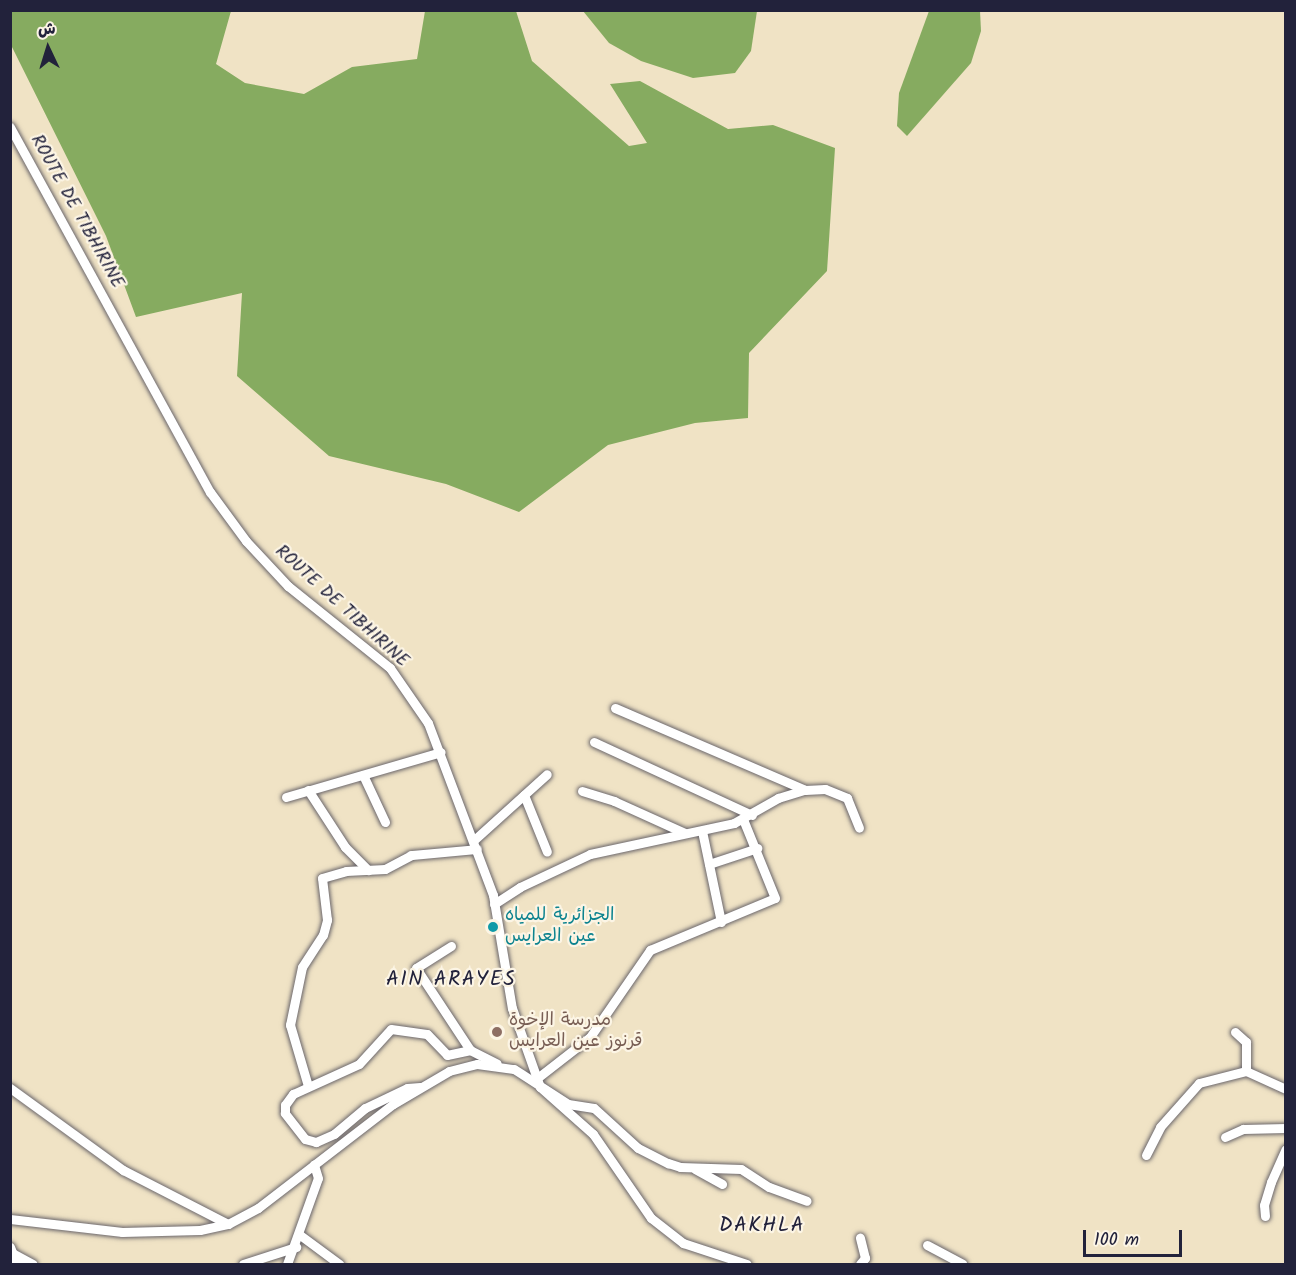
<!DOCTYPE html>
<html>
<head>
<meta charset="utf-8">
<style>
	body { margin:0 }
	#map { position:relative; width:1296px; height:1275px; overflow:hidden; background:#f0e3c5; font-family:Kalam,"Playpen Sans Arabic",sans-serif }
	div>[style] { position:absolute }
	.forest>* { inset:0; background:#86ab60 }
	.roads { filter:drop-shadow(0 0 2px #6a666b) drop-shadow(0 0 2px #6a666b) }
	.minor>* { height:9px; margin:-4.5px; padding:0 4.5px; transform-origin:4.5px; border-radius:4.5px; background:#fff }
	.dots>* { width:16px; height:16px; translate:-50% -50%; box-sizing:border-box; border:3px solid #fcf5e5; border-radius:50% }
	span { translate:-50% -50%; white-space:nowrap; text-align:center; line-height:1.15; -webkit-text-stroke:4.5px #fcf5e5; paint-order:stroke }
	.street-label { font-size:18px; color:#22223b }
	.culture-label { font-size:18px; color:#0d838f }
	.left { translate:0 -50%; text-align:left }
	.education-label { font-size:18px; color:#785e54 }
	.quarter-label { font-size:21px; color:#22223b; letter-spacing:1.5px }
	.frame { position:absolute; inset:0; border:12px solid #22223b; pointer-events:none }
	.north { position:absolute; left:18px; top:18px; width:60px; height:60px; -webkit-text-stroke:4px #fcf5e5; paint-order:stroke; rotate:356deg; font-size:16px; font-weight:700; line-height:24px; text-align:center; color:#22223b }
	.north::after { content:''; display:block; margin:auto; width:21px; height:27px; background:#22223b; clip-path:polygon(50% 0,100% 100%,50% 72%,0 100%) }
	.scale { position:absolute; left:1083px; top:1230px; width:99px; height:27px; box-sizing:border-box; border:3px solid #22223b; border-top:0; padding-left:8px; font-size:18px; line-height:21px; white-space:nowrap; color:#22223b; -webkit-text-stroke:4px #fcf5e5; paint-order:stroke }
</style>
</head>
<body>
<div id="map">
	<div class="forest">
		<div style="clip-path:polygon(11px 10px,231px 11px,216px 64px,245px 83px,304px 94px,352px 67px,417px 59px,425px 11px,516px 11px,532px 61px,629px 146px,647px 143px,610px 84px,640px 81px,728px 129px,773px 125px,835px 148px,827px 271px,749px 353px,748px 418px,695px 423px,608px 445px,519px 512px,446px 484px,329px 456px,237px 376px,242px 293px,136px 317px,106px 236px,11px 45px)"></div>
		<div style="clip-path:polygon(583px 11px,757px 11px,751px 51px,735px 73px,693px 78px,641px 61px,609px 43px)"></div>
		<div style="clip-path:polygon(929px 11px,980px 11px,981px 31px,971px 63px,907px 136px,897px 126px,899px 93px)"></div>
	</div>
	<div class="roads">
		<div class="minor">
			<div style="left:10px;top:127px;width:416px;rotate:61.3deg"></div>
			<div style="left:210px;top:492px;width:61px;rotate:53.7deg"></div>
			<div style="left:246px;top:541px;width:62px;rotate:47deg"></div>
			<div style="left:288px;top:586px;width:131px;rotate:38.8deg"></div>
			<div style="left:390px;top:668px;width:67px;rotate:55.4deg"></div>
			<div style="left:428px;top:723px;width:184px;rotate:69.3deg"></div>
			<div style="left:493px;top:895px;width:115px;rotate:80.5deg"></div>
			<div style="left:512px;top:1008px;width:84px;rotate:70.5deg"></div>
			<div style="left:540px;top:1087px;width:71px;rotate:41.6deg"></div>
			<div style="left:593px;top:1134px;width:102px;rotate:55.4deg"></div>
			<div style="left:651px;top:1218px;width:41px;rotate:38deg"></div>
			<div style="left:683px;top:1243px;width:67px;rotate:18.2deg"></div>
			<div style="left:615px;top:708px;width:207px;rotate:23.3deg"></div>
			<div style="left:594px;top:742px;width:174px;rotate:24.8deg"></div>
			<div style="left:363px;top:775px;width:52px;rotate:64.9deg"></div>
			<div style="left:308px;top:790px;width:68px;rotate:57deg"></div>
			<div style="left:345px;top:847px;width:33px;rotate:45deg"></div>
			<div style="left:582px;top:791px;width:34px;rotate:17deg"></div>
			<div style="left:614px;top:801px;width:78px;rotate:24.3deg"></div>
			<div style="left:524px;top:795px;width:61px;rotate:68deg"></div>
			<div style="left:286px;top:797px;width:161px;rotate:-16.2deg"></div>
			<div style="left:702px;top:831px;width:93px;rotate:78.2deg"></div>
			<div style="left:474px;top:840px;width:98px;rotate:-42.1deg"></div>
			<div style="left:709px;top:864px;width:51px;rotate:-18.4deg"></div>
			<div style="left:494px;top:904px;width:31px;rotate:-33deg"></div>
			<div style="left:520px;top:887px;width:77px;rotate:-25.2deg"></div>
			<div style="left:590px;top:854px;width:147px;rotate:-12.1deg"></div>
			<div style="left:734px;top:823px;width:51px;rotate:-29.6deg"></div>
			<div style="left:778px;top:798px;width:28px;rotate:-17deg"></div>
			<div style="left:805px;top:790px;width:20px;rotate:-3deg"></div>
			<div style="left:825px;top:789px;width:24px;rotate:22deg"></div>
			<div style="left:847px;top:798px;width:32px;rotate:68deg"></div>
			<div style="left:451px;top:946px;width:41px;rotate:147.8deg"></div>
			<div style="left:416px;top:968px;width:98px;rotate:56.6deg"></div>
			<div style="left:470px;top:1050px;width:30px;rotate:27deg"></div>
			<div style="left:1235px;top:1032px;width:15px;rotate:42deg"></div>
			<div style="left:1246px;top:1042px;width:29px;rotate:90deg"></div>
			<div style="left:536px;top:1079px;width:68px;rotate:-37.9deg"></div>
			<div style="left:590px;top:1037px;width:106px;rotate:-55.4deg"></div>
			<div style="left:650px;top:950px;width:135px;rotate:-22.6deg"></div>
			<div style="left:775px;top:898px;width:85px;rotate:-112.1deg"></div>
			<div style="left:308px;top:1086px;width:64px;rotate:-106.4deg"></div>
			<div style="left:290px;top:1025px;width:59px;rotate:-78.3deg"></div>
			<div style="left:302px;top:967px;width:38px;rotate:-57deg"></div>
			<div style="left:323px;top:935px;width:16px;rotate:-75deg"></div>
			<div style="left:327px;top:920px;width:42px;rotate:-96.8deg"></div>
			<div style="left:322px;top:878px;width:25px;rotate:-16deg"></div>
			<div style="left:346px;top:871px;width:39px;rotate:-3deg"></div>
			<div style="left:385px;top:869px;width:30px;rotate:-28deg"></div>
			<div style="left:411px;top:855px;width:66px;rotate:-5.2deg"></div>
			<div style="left:420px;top:1087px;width:13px;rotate:176deg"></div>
			<div style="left:407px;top:1088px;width:47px;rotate:154.5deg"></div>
			<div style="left:365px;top:1108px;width:40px;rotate:140deg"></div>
			<div style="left:334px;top:1134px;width:20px;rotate:156deg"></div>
			<div style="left:316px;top:1142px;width:11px;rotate:-165deg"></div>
			<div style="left:305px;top:1139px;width:33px;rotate:-128deg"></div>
			<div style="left:285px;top:1113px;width:8px;rotate:-90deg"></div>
			<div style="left:285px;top:1105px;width:14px;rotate:-54deg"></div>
			<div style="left:293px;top:1094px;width:72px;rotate:-24.4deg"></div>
			<div style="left:359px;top:1064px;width:47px;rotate:-47.6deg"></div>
			<div style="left:391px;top:1029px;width:36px;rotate:8deg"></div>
			<div style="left:427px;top:1034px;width:29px;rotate:46deg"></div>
			<div style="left:447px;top:1055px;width:24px;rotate:-12deg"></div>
			<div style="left:10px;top:1088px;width:140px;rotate:36deg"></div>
			<div style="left:123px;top:1170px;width:118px;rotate:27.2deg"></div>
			<div style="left:1225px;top:1137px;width:20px;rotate:-24deg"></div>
			<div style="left:1243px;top:1129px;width:43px;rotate:-1.3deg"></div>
			<div style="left:1146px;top:1155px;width:31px;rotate:-63deg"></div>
			<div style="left:1160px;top:1127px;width:59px;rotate:-48.4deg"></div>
			<div style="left:1199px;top:1083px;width:49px;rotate:-14.3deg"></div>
			<div style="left:1246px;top:1071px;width:44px;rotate:24.2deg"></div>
			<div style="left:695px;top:1169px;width:31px;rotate:29deg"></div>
			<div style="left:1265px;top:1216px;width:11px;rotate:-95deg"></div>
			<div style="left:1264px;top:1205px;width:24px;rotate:-73deg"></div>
			<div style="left:1271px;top:1182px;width:36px;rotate:-66deg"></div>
			<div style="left:10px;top:1219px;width:113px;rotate:6.6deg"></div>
			<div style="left:122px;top:1232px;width:78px;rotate:-1.5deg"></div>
			<div style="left:200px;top:1230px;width:29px;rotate:-12deg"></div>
			<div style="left:228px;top:1224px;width:34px;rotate:-28deg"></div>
			<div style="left:258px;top:1208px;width:170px;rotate:-37.6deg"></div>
			<div style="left:393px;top:1104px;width:65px;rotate:-30.5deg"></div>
			<div style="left:449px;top:1071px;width:29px;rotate:-14deg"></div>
			<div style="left:477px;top:1064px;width:37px;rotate:8deg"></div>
			<div style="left:514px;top:1069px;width:64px;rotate:32.9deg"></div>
			<div style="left:568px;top:1104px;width:26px;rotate:9deg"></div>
			<div style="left:594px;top:1108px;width:59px;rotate:42.3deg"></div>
			<div style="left:638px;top:1148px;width:34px;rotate:27deg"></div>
			<div style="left:668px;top:1163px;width:13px;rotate:18deg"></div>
			<div style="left:680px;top:1167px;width:61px;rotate:1.9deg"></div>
			<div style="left:741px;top:1169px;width:33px;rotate:33deg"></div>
			<div style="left:769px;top:1187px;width:40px;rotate:20.2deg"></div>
			<div style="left:300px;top:1235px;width:49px;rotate:36.6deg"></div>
			<div style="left:927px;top:1245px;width:40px;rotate:28deg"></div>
			<div style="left:10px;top:1247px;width:18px;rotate:68deg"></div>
			<div style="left:14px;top:1254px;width:21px;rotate:28deg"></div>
			<div style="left:243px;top:1264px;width:56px;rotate:-17.8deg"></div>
			<div style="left:287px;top:1264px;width:91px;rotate:-70.2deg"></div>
			<div style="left:318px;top:1178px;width:14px;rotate:-107deg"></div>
			<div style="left:860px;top:1264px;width:8px;rotate:-50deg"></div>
			<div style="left:865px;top:1258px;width:21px;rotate:-104deg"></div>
		</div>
	</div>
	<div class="dots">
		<div style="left:493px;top:927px;background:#0f9aa8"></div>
		<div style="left:497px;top:1032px;background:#8d6e63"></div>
	</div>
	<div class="street-label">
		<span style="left:76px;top:212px;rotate:61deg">ROUTE DE TIBHIRINE</span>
		<span style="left:341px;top:607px;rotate:42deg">ROUTE DE TIBHIRINE</span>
	</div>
	<div class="culture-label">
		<span class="left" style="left:505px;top:927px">الجزائرية للمياه<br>عين العرايس</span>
	</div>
	<div class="education-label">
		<span class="left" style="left:509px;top:1032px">مدرسة الإخوة<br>قرنوز عين العرايس</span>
	</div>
	<div class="quarter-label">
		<span style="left:451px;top:980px">AIN ARAYES</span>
		<span style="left:762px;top:1226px">DAKHLA</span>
	</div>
	<div class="frame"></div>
	<div class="north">ش</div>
	<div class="scale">100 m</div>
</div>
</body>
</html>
